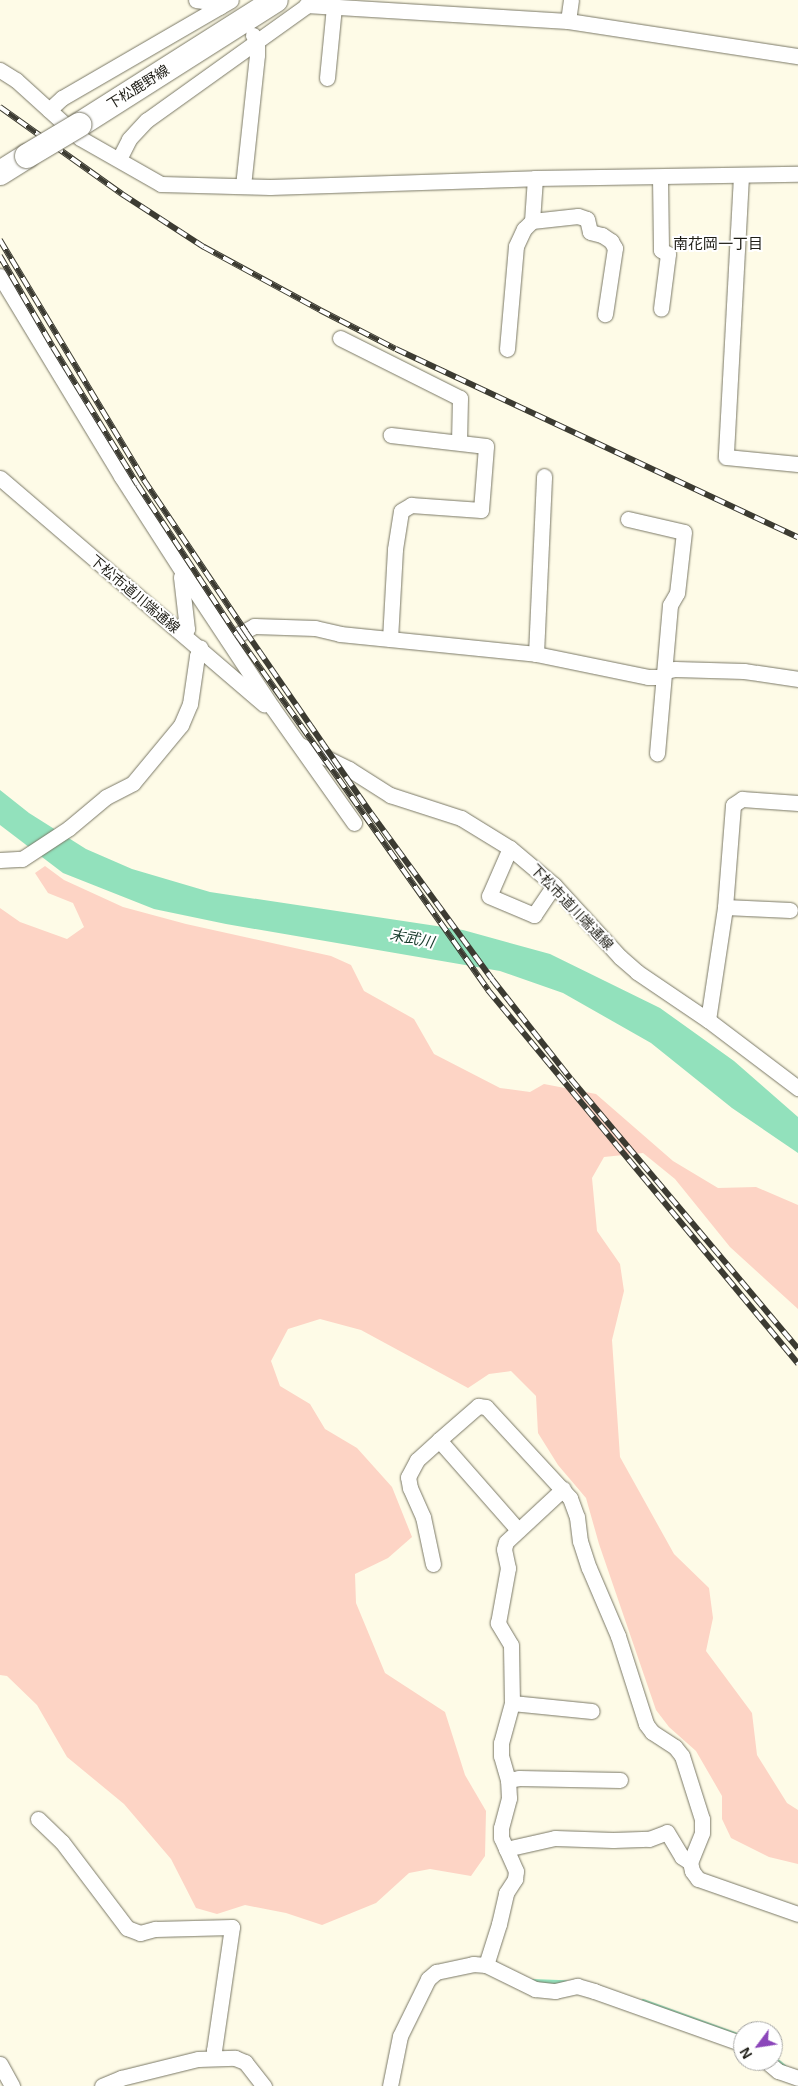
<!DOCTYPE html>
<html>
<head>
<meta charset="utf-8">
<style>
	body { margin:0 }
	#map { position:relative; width:798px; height:2086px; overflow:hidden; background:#fefbe7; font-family:Helvetica,"Noto Sans JP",sans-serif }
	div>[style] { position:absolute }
	.green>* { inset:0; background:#fdd4c5 }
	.water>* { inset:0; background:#92e1bc }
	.stream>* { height:4px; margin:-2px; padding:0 2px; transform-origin:2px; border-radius:2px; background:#92e1bc }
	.roads { filter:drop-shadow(0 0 1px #7a7866) drop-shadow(0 0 1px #7a7866) }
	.street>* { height:15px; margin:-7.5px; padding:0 7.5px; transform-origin:7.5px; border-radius:7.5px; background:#fff }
	.primary>* { height:24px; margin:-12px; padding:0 12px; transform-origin:12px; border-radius:12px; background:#fff }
	.rail>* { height:5.5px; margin-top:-2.75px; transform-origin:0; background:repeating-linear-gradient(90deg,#fff 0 11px,#3c3b32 0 22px); box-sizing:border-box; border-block:1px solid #3c3b32 }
	.bridges { filter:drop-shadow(0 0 1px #7a7866) drop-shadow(0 0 1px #7a7866) }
	.primary-bridge>* { height:24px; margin:-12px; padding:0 12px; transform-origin:12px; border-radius:12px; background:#fff }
	span { translate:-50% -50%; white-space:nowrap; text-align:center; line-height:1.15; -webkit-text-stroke:4px #fff; paint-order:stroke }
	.street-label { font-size:14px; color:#1e1d16 }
	.neighbourhood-label { font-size:15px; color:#1e1d16 }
	.water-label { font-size:15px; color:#173a2b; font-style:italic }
	.north { position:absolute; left:733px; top:2021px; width:50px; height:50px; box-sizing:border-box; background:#fff; border:1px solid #a5a5a2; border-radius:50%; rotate:239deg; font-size:14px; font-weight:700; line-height:20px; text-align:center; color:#1e1d16 }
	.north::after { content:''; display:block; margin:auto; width:18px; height:22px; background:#8b46ba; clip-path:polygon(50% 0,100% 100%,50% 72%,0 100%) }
</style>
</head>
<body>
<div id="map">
	<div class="green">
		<div style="clip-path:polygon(45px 866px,64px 880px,123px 907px,186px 924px,331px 956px,351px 965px,364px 991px,414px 1019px,434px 1054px,500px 1088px,530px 1092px,544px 1084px,596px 1094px,673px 1161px,718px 1188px,756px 1187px,798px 1205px,798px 1309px,730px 1247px,675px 1179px,643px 1153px,604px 1157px,592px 1178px,597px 1231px,620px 1264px,624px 1291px,612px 1340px,620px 1457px,674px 1554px,709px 1588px,713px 1618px,706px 1651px,752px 1713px,757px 1755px,787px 1803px,798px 1810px,798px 1864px,769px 1857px,731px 1838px,722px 1819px,722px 1796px,696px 1751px,669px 1727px,656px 1710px,599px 1544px,586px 1498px,558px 1465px,538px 1433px,536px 1396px,511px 1371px,489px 1374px,468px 1388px,361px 1330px,320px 1319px,288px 1329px,271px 1361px,280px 1386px,310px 1404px,325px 1429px,357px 1448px,392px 1487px,412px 1537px,388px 1558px,355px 1574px,356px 1603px,385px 1673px,445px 1712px,465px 1775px,486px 1811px,485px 1856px,471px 1876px,430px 1869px,409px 1873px,376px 1903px,322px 1925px,286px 1913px,245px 1905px,217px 1914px,196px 1908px,171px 1859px,124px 1804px,67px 1757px,37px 1705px,7px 1676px,0 1675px,0 908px,20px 922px,67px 939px,84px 927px,73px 903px,48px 893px,35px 873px)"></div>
	</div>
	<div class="water">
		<div style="clip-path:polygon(0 790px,29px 813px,86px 849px,132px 869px,210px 892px,463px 930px,550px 954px,660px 1008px,734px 1061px,798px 1117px,798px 1153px,732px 1108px,651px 1043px,563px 993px,500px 971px,226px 924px,154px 909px,63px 873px,0 825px)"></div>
	</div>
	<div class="stream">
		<div style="left:531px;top:1981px;width:35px;rotate:2deg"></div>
		<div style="left:643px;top:2001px;width:106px;rotate:19.8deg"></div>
		<div style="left:773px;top:2057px;width:16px;rotate:40deg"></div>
	</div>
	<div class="roads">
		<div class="street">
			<div style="left:196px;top:0;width:15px;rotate:8deg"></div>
			<div style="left:211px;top:2px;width:10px;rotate:29deg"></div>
			<div style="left:306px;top:5px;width:262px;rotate:3.5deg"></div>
			<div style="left:568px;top:21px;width:233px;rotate:8.7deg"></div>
			<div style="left:568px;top:21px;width:21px;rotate:-82deg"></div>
			<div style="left:0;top:70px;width:19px;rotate:32deg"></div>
			<div style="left:16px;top:80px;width:86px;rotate:42.2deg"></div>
			<div style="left:80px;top:138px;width:93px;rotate:29.6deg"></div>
			<div style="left:161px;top:184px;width:109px;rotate:1.6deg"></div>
			<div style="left:270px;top:187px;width:265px;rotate:-1.9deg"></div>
			<div style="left:535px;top:178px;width:263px;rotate:-0.9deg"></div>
			<div style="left:327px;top:78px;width:71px;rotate:-84.4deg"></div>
			<div style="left:49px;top:110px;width:18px;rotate:-43deg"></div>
			<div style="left:62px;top:98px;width:195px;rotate:-30.1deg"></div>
			<div style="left:119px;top:159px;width:22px;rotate:-63deg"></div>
			<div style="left:129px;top:139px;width:26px;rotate:-47deg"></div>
			<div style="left:147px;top:120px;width:204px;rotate:-35.6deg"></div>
			<div style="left:741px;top:176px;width:281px;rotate:93.1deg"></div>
			<div style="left:726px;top:457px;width:72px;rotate:5.6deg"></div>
			<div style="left:660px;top:177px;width:73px;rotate:89.2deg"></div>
			<div style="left:661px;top:250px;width:8px;rotate:30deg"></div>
			<div style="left:668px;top:254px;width:55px;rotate:97.3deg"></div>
			<div style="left:243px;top:186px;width:132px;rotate:-83.9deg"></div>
			<div style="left:257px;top:55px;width:13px;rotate:-90deg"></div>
			<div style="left:257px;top:42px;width:8px;rotate:-120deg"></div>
			<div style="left:532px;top:221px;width:43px;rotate:-86deg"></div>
			<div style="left:0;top:276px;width:234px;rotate:58.8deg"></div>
			<div style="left:121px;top:476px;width:117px;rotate:57.3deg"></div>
			<div style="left:184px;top:574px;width:159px;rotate:56.5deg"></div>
			<div style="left:272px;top:707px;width:142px;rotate:54.7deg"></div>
			<div style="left:340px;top:338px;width:134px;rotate:26.6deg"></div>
			<div style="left:460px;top:398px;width:44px;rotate:91.3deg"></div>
			<div style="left:507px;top:349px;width:103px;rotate:-85deg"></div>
			<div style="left:516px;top:246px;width:19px;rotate:-65deg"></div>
			<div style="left:524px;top:229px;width:11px;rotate:-45deg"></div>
			<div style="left:532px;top:221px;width:46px;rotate:-6.2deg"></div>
			<div style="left:578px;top:216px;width:9px;rotate:18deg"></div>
			<div style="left:587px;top:219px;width:13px;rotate:77deg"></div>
			<div style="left:590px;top:232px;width:12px;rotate:14deg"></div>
			<div style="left:602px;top:235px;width:11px;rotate:34deg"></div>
			<div style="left:611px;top:241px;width:8px;rotate:60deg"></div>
			<div style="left:615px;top:248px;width:67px;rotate:98.6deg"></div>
			<div style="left:0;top:478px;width:348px;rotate:40.6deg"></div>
			<div style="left:628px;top:519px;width:57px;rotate:13.1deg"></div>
			<div style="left:684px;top:532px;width:61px;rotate:96.5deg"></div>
			<div style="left:677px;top:593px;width:14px;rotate:120deg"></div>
			<div style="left:670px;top:605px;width:149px;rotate:95deg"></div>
			<div style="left:184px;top:574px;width:4px;rotate:135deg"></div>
			<div style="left:181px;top:577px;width:52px;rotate:83.4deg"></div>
			<div style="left:187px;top:629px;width:6px;rotate:121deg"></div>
			<div style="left:390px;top:639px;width:90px;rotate:-86.8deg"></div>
			<div style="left:395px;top:549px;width:38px;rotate:-81deg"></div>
			<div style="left:401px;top:511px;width:12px;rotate:-31deg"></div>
			<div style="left:411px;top:505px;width:70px;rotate:4.1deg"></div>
			<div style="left:481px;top:510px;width:64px;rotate:-85.5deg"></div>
			<div style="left:486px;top:446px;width:96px;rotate:-173.4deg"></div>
			<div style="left:228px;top:640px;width:30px;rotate:-28deg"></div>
			<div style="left:254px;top:626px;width:61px;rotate:1.9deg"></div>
			<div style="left:315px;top:628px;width:26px;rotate:13deg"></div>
			<div style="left:340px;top:634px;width:197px;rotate:5.8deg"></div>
			<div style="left:536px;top:654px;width:114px;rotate:11.6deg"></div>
			<div style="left:648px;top:677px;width:12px"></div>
			<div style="left:660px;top:677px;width:8px;rotate:-45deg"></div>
			<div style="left:666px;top:671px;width:9px;rotate:-13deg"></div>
			<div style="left:675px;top:669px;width:69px;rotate:1.7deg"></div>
			<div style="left:744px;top:671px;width:55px;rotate:8.4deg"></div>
			<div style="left:536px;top:654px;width:178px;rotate:-87.4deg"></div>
			<div style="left:300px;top:745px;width:55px;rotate:26.1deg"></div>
			<div style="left:349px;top:769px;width:49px;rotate:32.4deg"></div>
			<div style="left:390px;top:795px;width:75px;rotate:17.9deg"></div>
			<div style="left:461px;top:818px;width:57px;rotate:31.5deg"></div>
			<div style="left:510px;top:848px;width:57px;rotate:40.1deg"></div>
			<div style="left:554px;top:885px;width:98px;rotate:47.5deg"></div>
			<div style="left:620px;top:957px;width:23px;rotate:41deg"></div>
			<div style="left:637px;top:972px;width:86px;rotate:34.1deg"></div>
			<div style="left:708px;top:1020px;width:113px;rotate:37.1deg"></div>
			<div style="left:510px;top:848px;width:52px;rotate:113.6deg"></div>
			<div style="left:489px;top:896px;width:49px;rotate:22.9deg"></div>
			<div style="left:534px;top:915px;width:36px;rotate:-56deg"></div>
			<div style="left:0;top:860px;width:22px;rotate:-3deg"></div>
			<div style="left:22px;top:859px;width:56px;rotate:-33.4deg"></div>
			<div style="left:69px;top:828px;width:48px;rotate:-40deg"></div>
			<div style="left:106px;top:797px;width:30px;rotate:-27deg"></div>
			<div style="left:133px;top:783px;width:75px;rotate:-50.4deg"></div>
			<div style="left:181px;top:725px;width:23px;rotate:-67deg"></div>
			<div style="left:190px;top:704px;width:49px;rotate:-81.7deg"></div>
			<div style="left:197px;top:656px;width:9px;rotate:-69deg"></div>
			<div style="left:725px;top:907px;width:65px;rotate:2.6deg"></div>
			<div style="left:708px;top:1020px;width:114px;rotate:-81.4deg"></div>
			<div style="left:725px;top:907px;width:102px;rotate:-85.5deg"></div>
			<div style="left:733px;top:805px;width:11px;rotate:-34deg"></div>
			<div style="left:742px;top:799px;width:56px;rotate:4.1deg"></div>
			<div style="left:439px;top:1440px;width:120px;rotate:48.7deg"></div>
			<div style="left:433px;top:1564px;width:48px;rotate:-102deg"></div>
			<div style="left:423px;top:1517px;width:32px;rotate:-114deg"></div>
			<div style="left:410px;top:1488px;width:11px;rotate:-100deg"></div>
			<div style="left:408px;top:1477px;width:19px;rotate:-62deg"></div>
			<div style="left:417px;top:1460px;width:30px;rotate:-42deg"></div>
			<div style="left:439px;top:1440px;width:52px;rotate:-41.1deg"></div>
			<div style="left:478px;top:1406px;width:8px;rotate:7deg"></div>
			<div style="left:486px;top:1407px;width:124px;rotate:47.3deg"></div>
			<div style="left:570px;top:1498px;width:20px;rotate:70deg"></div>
			<div style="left:577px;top:1517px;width:24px;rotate:83deg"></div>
			<div style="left:580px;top:1541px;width:28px;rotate:72deg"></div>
			<div style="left:589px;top:1568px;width:74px;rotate:66.9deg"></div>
			<div style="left:618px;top:1636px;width:92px;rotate:72.3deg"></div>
			<div style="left:646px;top:1724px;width:10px;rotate:53deg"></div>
			<div style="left:652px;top:1732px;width:27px;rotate:33deg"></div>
			<div style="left:675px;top:1747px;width:11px;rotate:52deg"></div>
			<div style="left:682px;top:1756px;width:66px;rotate:72.4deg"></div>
			<div style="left:702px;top:1819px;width:14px;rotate:90deg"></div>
			<div style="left:702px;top:1833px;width:31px;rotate:112deg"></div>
			<div style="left:690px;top:1862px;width:9px;rotate:77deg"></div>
			<div style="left:692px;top:1871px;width:10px;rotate:53deg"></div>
			<div style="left:698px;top:1879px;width:106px;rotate:19.3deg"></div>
			<div style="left:512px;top:1703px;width:80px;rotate:5.7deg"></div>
			<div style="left:508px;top:1780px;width:11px;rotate:-10deg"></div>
			<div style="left:519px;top:1778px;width:101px;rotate:1.1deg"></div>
			<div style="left:38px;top:1819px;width:33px;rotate:44deg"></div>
			<div style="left:62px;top:1842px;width:108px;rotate:52.9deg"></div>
			<div style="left:127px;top:1928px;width:14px;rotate:21deg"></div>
			<div style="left:140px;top:1933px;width:16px;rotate:-15deg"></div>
			<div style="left:155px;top:1929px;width:77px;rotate:-1.5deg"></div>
			<div style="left:232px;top:1927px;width:124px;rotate:98.3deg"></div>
			<div style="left:214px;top:2050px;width:8px;rotate:83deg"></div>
			<div style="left:506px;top:1849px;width:50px;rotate:-12.7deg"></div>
			<div style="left:555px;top:1838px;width:58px;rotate:2deg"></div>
			<div style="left:613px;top:1840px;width:36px;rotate:-2deg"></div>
			<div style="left:649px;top:1839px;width:19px;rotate:-21deg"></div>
			<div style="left:667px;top:1832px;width:29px;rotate:59deg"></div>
			<div style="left:682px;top:1857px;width:9px;rotate:32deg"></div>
			<div style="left:486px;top:1965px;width:43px;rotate:-72.4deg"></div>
			<div style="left:499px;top:1924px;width:32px;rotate:-77deg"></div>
			<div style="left:506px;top:1893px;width:17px;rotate:-57deg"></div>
			<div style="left:515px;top:1879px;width:8px;rotate:-83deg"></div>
			<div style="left:516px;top:1871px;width:36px;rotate:-114deg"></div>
			<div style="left:501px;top:1838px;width:10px;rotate:-90deg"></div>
			<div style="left:501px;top:1828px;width:31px;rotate:-75deg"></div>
			<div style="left:509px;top:1798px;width:18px;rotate:-93deg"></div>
			<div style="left:508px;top:1780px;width:25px;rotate:-106deg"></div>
			<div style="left:501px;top:1756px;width:13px;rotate:-90deg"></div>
			<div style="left:501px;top:1743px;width:41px;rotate:-74.6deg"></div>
			<div style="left:512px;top:1703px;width:58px;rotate:-91deg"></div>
			<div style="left:511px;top:1645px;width:26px;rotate:-121deg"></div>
			<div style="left:498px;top:1623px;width:56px;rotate:-79.7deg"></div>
			<div style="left:508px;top:1568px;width:19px;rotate:-102deg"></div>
			<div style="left:504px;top:1549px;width:7px;rotate:-74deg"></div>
			<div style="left:506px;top:1542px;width:78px;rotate:-42.9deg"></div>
			<div style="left:766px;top:2061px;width:16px;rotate:40deg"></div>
			<div style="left:778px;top:2071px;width:21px;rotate:19deg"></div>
			<div style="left:0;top:2064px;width:25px;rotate:61deg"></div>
			<div style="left:102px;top:2086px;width:21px;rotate:-23deg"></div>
			<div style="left:121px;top:2078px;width:79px;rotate:-13.9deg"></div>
			<div style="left:198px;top:2059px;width:37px;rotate:-2deg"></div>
			<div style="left:235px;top:2058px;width:11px;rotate:22deg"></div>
			<div style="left:245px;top:2062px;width:31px;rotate:52deg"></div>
			<div style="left:390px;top:2086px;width:51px;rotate:-78.7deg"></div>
			<div style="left:400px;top:2036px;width:64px;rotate:-63.8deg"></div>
			<div style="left:428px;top:1979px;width:11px;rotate:-41deg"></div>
			<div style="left:436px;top:1972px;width:38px;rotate:-12deg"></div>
			<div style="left:473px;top:1964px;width:13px;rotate:4deg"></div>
			<div style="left:486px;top:1965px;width:55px;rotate:26.1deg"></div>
			<div style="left:535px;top:1989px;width:20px;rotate:6deg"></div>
			<div style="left:555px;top:1991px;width:23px;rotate:-13deg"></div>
			<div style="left:577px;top:1986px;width:18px;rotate:16deg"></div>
			<div style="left:594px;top:1991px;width:158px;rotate:19.6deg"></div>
		</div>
		<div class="primary">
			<div style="left:79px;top:125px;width:233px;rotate:-32.4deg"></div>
			<div style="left:0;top:173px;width:32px;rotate:-32deg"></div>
		</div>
	</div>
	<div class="rail">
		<div style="left:0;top:107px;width:150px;rotate:35.5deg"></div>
		<div style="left:122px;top:194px;width:98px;rotate:32.9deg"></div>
		<div style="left:204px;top:247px;width:132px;rotate:28.5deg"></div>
		<div style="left:320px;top:310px;width:85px;rotate:27.2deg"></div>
		<div style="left:396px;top:349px;width:444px;rotate:25.1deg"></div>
		<div style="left:0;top:240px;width:280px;rotate:59deg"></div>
		<div style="left:144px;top:480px;width:183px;rotate:56.1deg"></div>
		<div style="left:246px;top:632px;width:220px;rotate:55.4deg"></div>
		<div style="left:371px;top:813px;width:205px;rotate:53.9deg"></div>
		<div style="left:492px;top:979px;width:127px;rotate:51.7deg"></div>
		<div style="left:571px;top:1079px;width:353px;rotate:49.9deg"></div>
		<div style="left:0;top:256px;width:105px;rotate:59.8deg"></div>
		<div style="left:53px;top:347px;width:162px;rotate:58.4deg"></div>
		<div style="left:138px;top:485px;width:180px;rotate:56.6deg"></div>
		<div style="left:237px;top:635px;width:435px;rotate:54.7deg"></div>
		<div style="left:488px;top:990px;width:486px;rotate:50.3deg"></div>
	</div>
	<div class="bridges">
		<div class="primary-bridge">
			<div style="left:27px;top:156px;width:61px;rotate:-30.8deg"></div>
		</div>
	</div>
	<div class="street-label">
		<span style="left:138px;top:87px;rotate:-32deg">下松鹿野線</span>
		<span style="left:135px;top:594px;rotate:40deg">下松市道川端通線</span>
		<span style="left:572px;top:907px;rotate:46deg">下松市道川端通線</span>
	</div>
	<div class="neighbourhood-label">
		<span style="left:718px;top:244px">南花岡一丁目</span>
	</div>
	<div class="water-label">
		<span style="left:412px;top:938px;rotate:11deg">末武川</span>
	</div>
	<div class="north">N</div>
</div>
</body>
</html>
